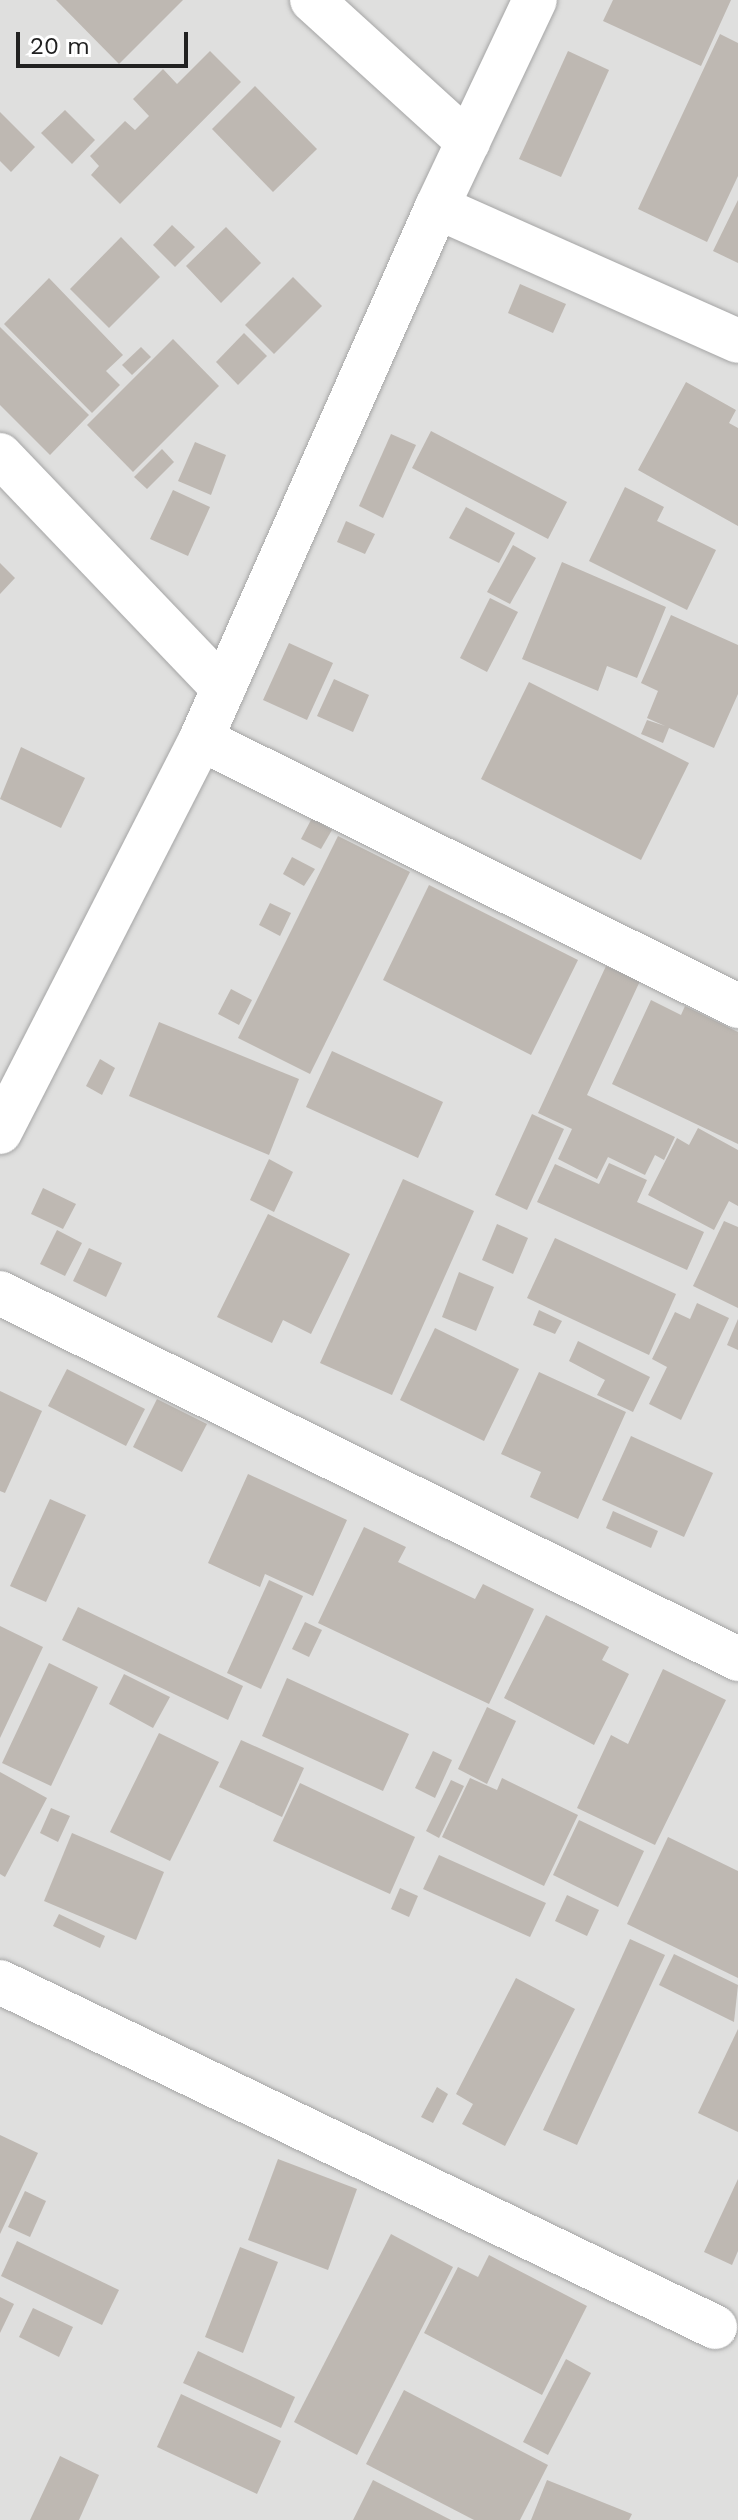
<!DOCTYPE html>
<html>
<head>
<meta charset="utf-8">
<style>
	body { margin:0 }
	#map { position:relative; width:738px; height:2520px; overflow:hidden; background:#f1efe9; font-family:"Work Sans",sans-serif }
	div>[style] { position:absolute }
	.residential>* { inset:0; background:#dfdfde }
	.building>* { inset:0; background:#beb8b2 }
	.roads { filter:drop-shadow(0 0 2px #a5a5a5) drop-shadow(0 0 2px #a5a5a5) }
	.minor>* { height:44px; margin:-22px; padding:0 22px; transform-origin:22px; border-radius:22px; background:#fff }
	span { translate:-50% -50%; white-space:nowrap; text-align:center; line-height:1.15; -webkit-text-stroke:6px #fff; paint-order:stroke }
	.scale { position:absolute; left:16px; top:32px; width:172px; height:36px; box-sizing:border-box; border:4px solid #212121; border-top:0; padding-left:10px; font-size:24px; line-height:28px; white-space:nowrap; color:#212121; -webkit-text-stroke:6px #fff; paint-order:stroke }
</style>
</head>
<body>
<div id="map">
	<div class="residential">
		<div style="clip-path:polygon(0 0,738px 0,738px 2520px,0 2520px)"></div>
	</div>
	<div class="building">
		<div style="clip-path:polygon(56px 0,183px 0,119px 64px)"></div>
		<div style="clip-path:polygon(613px 0,731px 0,701px 66px,603px 21px)"></div>
		<div style="clip-path:polygon(720px 34px,738px 43px,738px 176px,707px 242px,638px 209px)"></div>
		<div style="clip-path:polygon(210px 51px,241px 82px,120px 204px,91px 175px,99px 166px,90px 156px,125px 121px,135px 130px,149px 116px,133px 99px,163px 69px,177px 84px)"></div>
		<div style="clip-path:polygon(568px 51px,609px 70px,561px 177px,519px 159px)"></div>
		<div style="clip-path:polygon(255px 86px,317px 149px,273px 192px,212px 129px)"></div>
		<div style="clip-path:polygon(65px 110px,95px 140px,72px 164px,41px 133px)"></div>
		<div style="clip-path:polygon(0 112px,35px 147px,11px 172px,0 161px)"></div>
		<div style="clip-path:polygon(738px 200px,738px 263px,713px 251px)"></div>
		<div style="clip-path:polygon(172px 225px,195px 247px,175px 267px,153px 245px)"></div>
		<div style="clip-path:polygon(226px 227px,261px 263px,221px 303px,186px 266px)"></div>
		<div style="clip-path:polygon(121px 237px,160px 277px,109px 328px,70px 289px)"></div>
		<div style="clip-path:polygon(293px 277px,322px 306px,274px 354px,245px 325px)"></div>
		<div style="clip-path:polygon(49px 278px,123px 355px,106px 371px,120px 385px,92px 413px,4px 324px)"></div>
		<div style="clip-path:polygon(520px 284px,566px 304px,553px 333px,508px 313px)"></div>
		<div style="clip-path:polygon(0 327px,89px 415px,50px 455px,0 405px)"></div>
		<div style="clip-path:polygon(244px 333px,267px 356px,238px 385px,216px 362px)"></div>
		<div style="clip-path:polygon(173px 339px,219px 386px,133px 472px,87px 425px)"></div>
		<div style="clip-path:polygon(141px 347px,151px 357px,132px 375px,122px 365px)"></div>
		<div style="clip-path:polygon(686px 382px,736px 410px,729px 423px,738px 428px,738px 526px,638px 470px)"></div>
		<div style="clip-path:polygon(431px 431px,567px 502px,548px 539px,412px 468px)"></div>
		<div style="clip-path:polygon(391px 434px,416px 445px,383px 518px,359px 506px)"></div>
		<div style="clip-path:polygon(195px 442px,226px 455px,211px 495px,178px 481px)"></div>
		<div style="clip-path:polygon(162px 449px,174px 462px,147px 489px,134px 477px)"></div>
		<div style="clip-path:polygon(625px 487px,664px 507px,657px 521px,716px 550px,687px 610px,589px 561px)"></div>
		<div style="clip-path:polygon(173px 490px,210px 507px,188px 556px,150px 539px)"></div>
		<div style="clip-path:polygon(466px 507px,515px 533px,499px 563px,449px 538px)"></div>
		<div style="clip-path:polygon(346px 521px,375px 534px,365px 554px,337px 542px)"></div>
		<div style="clip-path:polygon(513px 545px,536px 558px,510px 604px,487px 592px)"></div>
		<div style="clip-path:polygon(562px 562px,666px 607px,637px 678px,607px 666px,598px 691px,522px 659px)"></div>
		<div style="clip-path:polygon(0 563px,15px 578px,0 594px)"></div>
		<div style="clip-path:polygon(490px 598px,518px 612px,487px 672px,460px 658px)"></div>
		<div style="clip-path:polygon(671px 615px,738px 645px,738px 694px,714px 748px,669px 728px,663px 743px,641px 734px,647px 720px,665px 726px,647px 718px,658px 691px,641px 683px)"></div>
		<div style="clip-path:polygon(289px 643px,333px 663px,307px 720px,263px 700px)"></div>
		<div style="clip-path:polygon(334px 679px,369px 695px,353px 732px,317px 716px)"></div>
		<div style="clip-path:polygon(529px 682px,689px 763px,641px 860px,481px 779px)"></div>
		<div style="clip-path:polygon(21px 747px,85px 778px,61px 828px,0 799px)"></div>
		<div style="clip-path:polygon(312px 818px,332px 830px,321px 849px,301px 839px)"></div>
		<div style="clip-path:polygon(338px 836px,410px 872px,310px 1074px,238px 1038px)"></div>
		<div style="clip-path:polygon(292px 857px,315px 869px,304px 886px,283px 874px)"></div>
		<div style="clip-path:polygon(429px 885px,578px 960px,531px 1055px,383px 980px)"></div>
		<div style="clip-path:polygon(270px 903px,291px 913px,280px 936px,259px 925px)"></div>
		<div style="clip-path:polygon(606px 966px,640px 981px,587px 1095px,675px 1137px,664px 1160px,655px 1155px,645px 1175px,608px 1157px,597px 1179px,558px 1159px,572px 1129px,538px 1113px)"></div>
		<div style="clip-path:polygon(231px 989px,252px 1000px,239px 1025px,218px 1014px)"></div>
		<div style="clip-path:polygon(651px 1000px,681px 1015px,685px 1006px,738px 1032px,738px 1144px,612px 1084px)"></div>
		<div style="clip-path:polygon(159px 1022px,299px 1079px,269px 1155px,129px 1096px)"></div>
		<div style="clip-path:polygon(332px 1051px,443px 1102px,418px 1158px,306px 1107px)"></div>
		<div style="clip-path:polygon(100px 1059px,115px 1068px,102px 1095px,86px 1086px)"></div>
		<div style="clip-path:polygon(532px 1114px,564px 1129px,527px 1210px,495px 1195px)"></div>
		<div style="clip-path:polygon(698px 1128px,738px 1150px,738px 1206px,729px 1201px,714px 1230px,648px 1195px,677px 1138px,689px 1145px)"></div>
		<div style="clip-path:polygon(269px 1159px,293px 1172px,274px 1212px,250px 1200px)"></div>
		<div style="clip-path:polygon(609px 1163px,647px 1180px,637px 1202px,704px 1232px,687px 1270px,537px 1202px,555px 1164px,599px 1184px)"></div>
		<div style="clip-path:polygon(403px 1179px,474px 1211px,392px 1395px,320px 1363px)"></div>
		<div style="clip-path:polygon(43px 1188px,76px 1204px,63px 1229px,31px 1214px)"></div>
		<div style="clip-path:polygon(268px 1214px,350px 1254px,311px 1334px,283px 1320px,272px 1343px,217px 1317px)"></div>
		<div style="clip-path:polygon(724px 1221px,738px 1227px,738px 1308px,693px 1286px)"></div>
		<div style="clip-path:polygon(497px 1224px,528px 1238px,513px 1274px,482px 1260px)"></div>
		<div style="clip-path:polygon(57px 1230px,82px 1243px,65px 1276px,40px 1264px)"></div>
		<div style="clip-path:polygon(555px 1238px,676px 1294px,649px 1355px,527px 1298px)"></div>
		<div style="clip-path:polygon(89px 1248px,122px 1263px,106px 1297px,73px 1281px)"></div>
		<div style="clip-path:polygon(459px 1272px,494px 1287px,476px 1331px,442px 1317px)"></div>
		<div style="clip-path:polygon(697px 1303px,729px 1318px,681px 1420px,649px 1404px,667px 1367px,652px 1359px,675px 1312px,690px 1319px)"></div>
		<div style="clip-path:polygon(539px 1310px,562px 1321px,555px 1334px,533px 1325px)"></div>
		<div style="clip-path:polygon(738px 1319px,738px 1350px,727px 1345px)"></div>
		<div style="clip-path:polygon(435px 1328px,519px 1369px,484px 1441px,400px 1400px)"></div>
		<div style="clip-path:polygon(578px 1341px,650px 1377px,633px 1412px,597px 1395px,605px 1380px,569px 1361px)"></div>
		<div style="clip-path:polygon(67px 1369px,145px 1409px,126px 1446px,48px 1406px)"></div>
		<div style="clip-path:polygon(539px 1372px,626px 1412px,578px 1519px,530px 1497px,541px 1472px,501px 1454px)"></div>
		<div style="clip-path:polygon(0 1391px,42px 1411px,5px 1493px,0 1491px)"></div>
		<div style="clip-path:polygon(157px 1399px,207px 1424px,182px 1472px,133px 1447px)"></div>
		<div style="clip-path:polygon(631px 1436px,713px 1473px,684px 1537px,602px 1500px)"></div>
		<div style="clip-path:polygon(248px 1474px,347px 1520px,313px 1596px,265px 1574px,260px 1587px,208px 1563px)"></div>
		<div style="clip-path:polygon(50px 1499px,86px 1515px,46px 1602px,10px 1586px)"></div>
		<div style="clip-path:polygon(613px 1511px,658px 1531px,651px 1548px,606px 1528px)"></div>
		<div style="clip-path:polygon(364px 1527px,406px 1547px,398px 1562px,475px 1599px,483px 1584px,534px 1609px,489px 1704px,318px 1623px)"></div>
		<div style="clip-path:polygon(269px 1580px,303px 1596px,261px 1689px,227px 1673px)"></div>
		<div style="clip-path:polygon(78px 1607px,243px 1686px,228px 1720px,62px 1640px)"></div>
		<div style="clip-path:polygon(546px 1615px,609px 1647px,602px 1660px,629px 1674px,594px 1745px,504px 1698px)"></div>
		<div style="clip-path:polygon(305px 1622px,322px 1630px,309px 1657px,292px 1649px)"></div>
		<div style="clip-path:polygon(0 1626px,43px 1647px,0 1738px)"></div>
		<div style="clip-path:polygon(49px 1663px,98px 1687px,51px 1786px,2px 1763px)"></div>
		<div style="clip-path:polygon(663px 1669px,726px 1700px,655px 1845px,577px 1808px,611px 1735px,628px 1744px)"></div>
		<div style="clip-path:polygon(124px 1674px,170px 1697px,153px 1728px,109px 1704px)"></div>
		<div style="clip-path:polygon(287px 1678px,409px 1734px,383px 1791px,262px 1736px)"></div>
		<div style="clip-path:polygon(487px 1707px,516px 1721px,487px 1784px,458px 1769px)"></div>
		<div style="clip-path:polygon(159px 1733px,219px 1762px,170px 1861px,110px 1832px)"></div>
		<div style="clip-path:polygon(241px 1740px,304px 1768px,282px 1817px,219px 1787px)"></div>
		<div style="clip-path:polygon(433px 1751px,452px 1760px,435px 1798px,415px 1788px)"></div>
		<div style="clip-path:polygon(0 1772px,47px 1798px,5px 1877px,0 1874px)"></div>
		<div style="clip-path:polygon(470px 1778px,497px 1790px,502px 1778px,578px 1815px,544px 1886px,442px 1837px)"></div>
		<div style="clip-path:polygon(451px 1780px,464px 1786px,439px 1838px,426px 1831px)"></div>
		<div style="clip-path:polygon(300px 1783px,415px 1837px,390px 1894px,273px 1841px)"></div>
		<div style="clip-path:polygon(51px 1808px,70px 1816px,58px 1842px,40px 1833px)"></div>
		<div style="clip-path:polygon(579px 1820px,644px 1851px,618px 1907px,553px 1875px)"></div>
		<div style="clip-path:polygon(72px 1833px,164px 1872px,136px 1940px,44px 1901px)"></div>
		<div style="clip-path:polygon(668px 1837px,738px 1871px,738px 1978px,627px 1924px)"></div>
		<div style="clip-path:polygon(439px 1855px,546px 1903px,530px 1937px,423px 1889px)"></div>
		<div style="clip-path:polygon(400px 1888px,418px 1896px,409px 1917px,391px 1909px)"></div>
		<div style="clip-path:polygon(567px 1895px,599px 1910px,587px 1936px,555px 1921px)"></div>
		<div style="clip-path:polygon(59px 1914px,105px 1936px,100px 1948px,53px 1926px)"></div>
		<div style="clip-path:polygon(630px 1939px,665px 1955px,577px 2145px,543px 2130px)"></div>
		<div style="clip-path:polygon(674px 1954px,738px 1985px,734px 2022px,659px 1985px)"></div>
		<div style="clip-path:polygon(516px 1978px,575px 2009px,505px 2146px,462px 2124px,473px 2104px,456px 2094px)"></div>
		<div style="clip-path:polygon(738px 2029px,738px 2132px,698px 2113px)"></div>
		<div style="clip-path:polygon(437px 2087px,448px 2094px,433px 2123px,421px 2117px)"></div>
		<div style="clip-path:polygon(0 2135px,38px 2153px,0 2234px)"></div>
		<div style="clip-path:polygon(278px 2159px,357px 2189px,328px 2270px,248px 2240px)"></div>
		<div style="clip-path:polygon(738px 2179px,738px 2251px,732px 2265px,704px 2252px)"></div>
		<div style="clip-path:polygon(25px 2191px,46px 2201px,30px 2237px,8px 2227px)"></div>
		<div style="clip-path:polygon(391px 2234px,453px 2267px,357px 2455px,294px 2422px)"></div>
		<div style="clip-path:polygon(17px 2241px,119px 2290px,102px 2325px,1px 2276px)"></div>
		<div style="clip-path:polygon(240px 2247px,278px 2262px,243px 2353px,205px 2337px)"></div>
		<div style="clip-path:polygon(489px 2255px,587px 2306px,542px 2395px,424px 2333px,458px 2267px,478px 2277px)"></div>
		<div style="clip-path:polygon(0 2297px,14px 2304px,0 2333px)"></div>
		<div style="clip-path:polygon(33px 2308px,73px 2327px,59px 2357px,19px 2337px)"></div>
		<div style="clip-path:polygon(198px 2351px,295px 2397px,281px 2428px,183px 2383px)"></div>
		<div style="clip-path:polygon(566px 2359px,591px 2373px,548px 2455px,523px 2442px)"></div>
		<div style="clip-path:polygon(404px 2390px,548px 2465px,520px 2520px,474px 2520px,366px 2464px)"></div>
		<div style="clip-path:polygon(181px 2394px,281px 2441px,257px 2494px,157px 2447px)"></div>
		<div style="clip-path:polygon(60px 2456px,99px 2475px,79px 2520px,30px 2520px)"></div>
		<div style="clip-path:polygon(373px 2480px,451px 2520px,353px 2520px)"></div>
		<div style="clip-path:polygon(547px 2480px,632px 2514px,629px 2520px,531px 2520px)"></div>
	</div>
	<div class="roads">
		<div class="minor">
			<div style="left:312px;top:0;width:211px;rotate:42.3deg"></div>
			<div style="left:437px;top:207px;width:329px;rotate:24deg"></div>
			<div style="left:0;top:455px;width:323px;rotate:46.3deg"></div>
			<div style="left:201px;top:739px;width:600px;rotate:26.44deg"></div>
			<div style="left:0;top:1132px;width:441px;rotate:-62.9deg"></div>
			<div style="left:201px;top:739px;width:582px;rotate:-66.08deg"></div>
			<div style="left:437px;top:207px;width:229px;rotate:-64.7deg"></div>
			<div style="left:0;top:1293px;width:824px;rotate:26.38deg"></div>
			<div style="left:0;top:1982px;width:794px;rotate:25.76deg"></div>
		</div>
	</div>
	<div class="scale">20 m</div>
</div>
</body>
</html>
